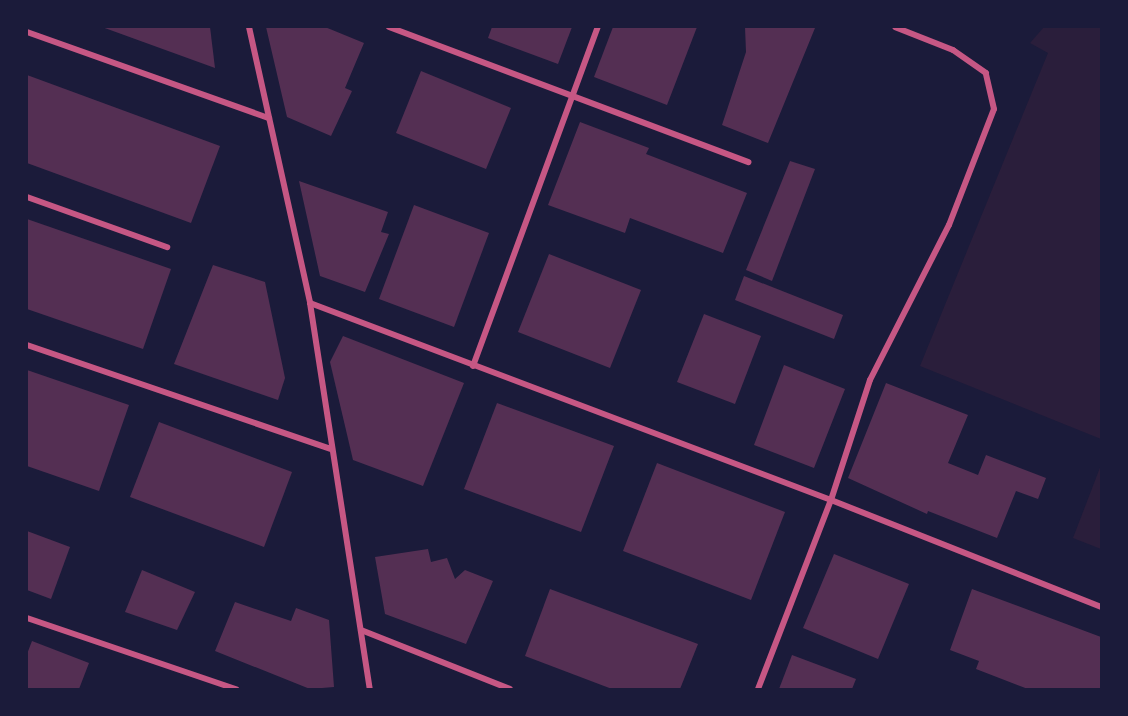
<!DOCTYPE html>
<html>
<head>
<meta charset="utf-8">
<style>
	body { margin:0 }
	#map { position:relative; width:1128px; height:716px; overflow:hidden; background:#1b1b3a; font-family:Signika,sans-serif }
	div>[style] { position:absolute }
	.green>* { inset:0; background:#2a1e3b }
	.building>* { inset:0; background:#542f53 }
	.minor>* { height:6px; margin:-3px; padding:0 3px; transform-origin:3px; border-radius:3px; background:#c65784 }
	span { translate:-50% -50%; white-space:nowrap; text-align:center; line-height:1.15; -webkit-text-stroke:4.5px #1b1b3a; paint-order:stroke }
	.frame { position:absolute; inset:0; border:28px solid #1b1b3a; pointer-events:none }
</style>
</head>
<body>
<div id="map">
	<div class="green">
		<div style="clip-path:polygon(1044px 27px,1101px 27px,1101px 439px,920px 366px,1048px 53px,1030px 43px)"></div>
		<div style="clip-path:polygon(1101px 465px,1101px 549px,1073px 538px)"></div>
	</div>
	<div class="building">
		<div style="clip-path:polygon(102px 27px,210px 27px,215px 68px)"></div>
		<div style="clip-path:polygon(266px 27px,325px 27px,364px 43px,345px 88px,352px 91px,331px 136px,287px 117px)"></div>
		<div style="clip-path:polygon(492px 27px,572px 27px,558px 64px,488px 38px)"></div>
		<div style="clip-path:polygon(613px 27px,697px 27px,667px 105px,594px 77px)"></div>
		<div style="clip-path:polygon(745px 27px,815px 28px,768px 143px,722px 125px,746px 52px)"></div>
		<div style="clip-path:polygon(421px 71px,511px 108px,486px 169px,396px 133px)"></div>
		<div style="clip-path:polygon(27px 75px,220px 146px,191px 223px,27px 163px)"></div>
		<div style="clip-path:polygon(580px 122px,649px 148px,646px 154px,747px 193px,723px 253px,630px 218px,625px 233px,548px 205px)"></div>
		<div style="clip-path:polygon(790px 161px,815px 169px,772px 281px,746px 270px)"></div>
		<div style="clip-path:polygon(299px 181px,388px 212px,381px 232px,389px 234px,365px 292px,320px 276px)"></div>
		<div style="clip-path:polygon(414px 205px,489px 233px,454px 327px,379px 299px)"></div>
		<div style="clip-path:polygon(27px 219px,171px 269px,143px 349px,27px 309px)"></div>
		<div style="clip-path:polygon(549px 254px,641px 290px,610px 368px,518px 332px)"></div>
		<div style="clip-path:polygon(213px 265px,265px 282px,285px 378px,278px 400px,174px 364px)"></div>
		<div style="clip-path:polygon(744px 276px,843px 315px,834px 339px,735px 300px)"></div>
		<div style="clip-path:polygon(704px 314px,761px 336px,735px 404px,677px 382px)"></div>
		<div style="clip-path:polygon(343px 336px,464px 383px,423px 486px,353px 460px,330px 362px)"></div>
		<div style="clip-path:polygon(784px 365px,845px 389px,814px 468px,754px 445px)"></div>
		<div style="clip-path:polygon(27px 370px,129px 405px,99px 491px,27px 466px)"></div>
		<div style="clip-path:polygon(886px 383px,968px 415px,948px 463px,978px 475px,986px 455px,1046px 478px,1038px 499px,1016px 491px,997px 538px,928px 511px,927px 514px,848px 478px)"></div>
		<div style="clip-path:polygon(497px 403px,614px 446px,581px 532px,464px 489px)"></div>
		<div style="clip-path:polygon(159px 422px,292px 472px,264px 547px,130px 497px)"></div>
		<div style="clip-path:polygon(657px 463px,785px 512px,751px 600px,623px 551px)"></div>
		<div style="clip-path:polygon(27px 531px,70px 547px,51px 599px,27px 590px)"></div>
		<div style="clip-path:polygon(428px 549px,431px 562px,447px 558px,455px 579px,465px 570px,493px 581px,466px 644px,385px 614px,375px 557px)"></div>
		<div style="clip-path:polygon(834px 554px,909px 584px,878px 659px,803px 628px)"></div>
		<div style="clip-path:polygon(142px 570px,195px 592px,177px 630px,125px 612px)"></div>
		<div style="clip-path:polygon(550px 589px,698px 644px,680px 689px,612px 689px,525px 656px)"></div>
		<div style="clip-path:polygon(972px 589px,1101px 637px,1101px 689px,1028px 689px,976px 669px,979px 661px,950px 650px)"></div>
		<div style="clip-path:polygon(235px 602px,291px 621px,296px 608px,329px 620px,334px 687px,310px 689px,215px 651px)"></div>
		<div style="clip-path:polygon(32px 641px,89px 663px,79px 689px,27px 689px,27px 654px)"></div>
		<div style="clip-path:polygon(792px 655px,856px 679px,852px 689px,779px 689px)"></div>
	</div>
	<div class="minor">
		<div style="left:249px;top:27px;width:283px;rotate:77.5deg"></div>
		<div style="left:310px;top:303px;width:391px;rotate:81.2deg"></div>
		<div style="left:389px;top:27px;width:384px;rotate:20.6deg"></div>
		<div style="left:27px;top:32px;width:257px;rotate:19.6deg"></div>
		<div style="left:27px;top:197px;width:149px;rotate:19.7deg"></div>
		<div style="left:310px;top:303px;width:557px;rotate:20.71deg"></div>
		<div style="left:831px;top:500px;width:290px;rotate:21.6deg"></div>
		<div style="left:27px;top:345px;width:320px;rotate:18.9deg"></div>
		<div style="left:473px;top:366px;width:361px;rotate:-69.8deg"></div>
		<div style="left:27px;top:618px;width:221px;rotate:18.8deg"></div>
		<div style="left:361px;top:630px;width:160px;rotate:21.6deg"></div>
		<div style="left:758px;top:689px;width:203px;rotate:-68.9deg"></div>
		<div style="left:831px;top:500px;width:126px;rotate:-72deg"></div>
		<div style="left:870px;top:380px;width:174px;rotate:-63deg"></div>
		<div style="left:949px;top:225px;width:124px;rotate:-68.8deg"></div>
		<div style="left:994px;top:109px;width:37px;rotate:-103deg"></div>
		<div style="left:986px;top:73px;width:40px;rotate:-145.1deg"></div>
		<div style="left:953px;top:50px;width:62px;rotate:-158.4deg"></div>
	</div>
	<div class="frame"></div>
</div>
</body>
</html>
